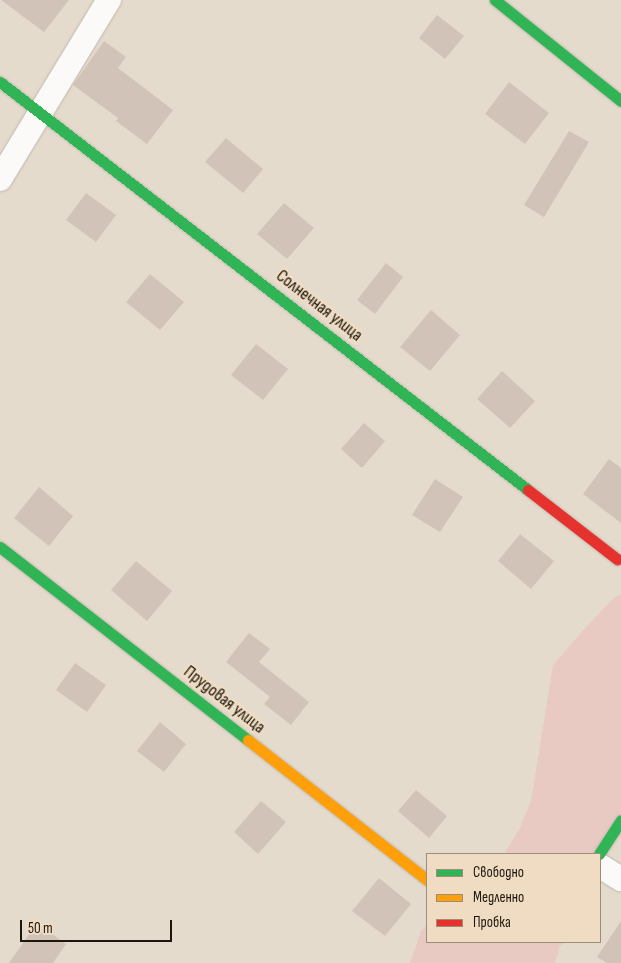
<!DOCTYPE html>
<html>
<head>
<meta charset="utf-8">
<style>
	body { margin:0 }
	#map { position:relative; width:621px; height:963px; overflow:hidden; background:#e5dbcd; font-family:"Sofia Sans Condensed",sans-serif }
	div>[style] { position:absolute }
	.green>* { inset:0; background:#e8cac3 }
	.building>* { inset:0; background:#d1c3b8 }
	.roads { filter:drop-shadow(0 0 1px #bfb8ad) drop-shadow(0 0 1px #bfb8ad) }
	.street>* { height:24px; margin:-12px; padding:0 12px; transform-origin:12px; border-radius:12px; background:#fbfaf8 }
	.fast>* { height:11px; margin:-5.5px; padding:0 5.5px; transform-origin:5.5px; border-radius:5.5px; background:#30b455 }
	.slow>* { height:11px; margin:-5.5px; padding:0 5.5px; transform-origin:5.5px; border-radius:5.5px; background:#ff9f0a }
	.jam>* { height:11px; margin:-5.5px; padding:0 5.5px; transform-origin:5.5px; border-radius:5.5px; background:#e5322d }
	span { translate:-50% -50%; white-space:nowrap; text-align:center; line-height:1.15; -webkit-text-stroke:5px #efdcc3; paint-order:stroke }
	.street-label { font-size:18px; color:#1d160d }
	.legend { position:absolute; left:426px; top:853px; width:175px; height:90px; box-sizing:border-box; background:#efdcc3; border:1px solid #9b8d7a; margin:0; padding:6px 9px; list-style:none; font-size:15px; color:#1d160d }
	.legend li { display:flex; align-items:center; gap:10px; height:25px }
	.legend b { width:25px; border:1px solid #9b8d7a }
	.scale { position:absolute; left:20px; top:920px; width:152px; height:22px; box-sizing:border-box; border:2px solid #1d160d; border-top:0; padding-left:6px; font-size:15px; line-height:18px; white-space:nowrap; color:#1d160d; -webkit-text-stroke:4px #efdcc3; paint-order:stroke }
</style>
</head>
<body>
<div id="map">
	<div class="green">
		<div style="clip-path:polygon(621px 594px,621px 835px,608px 851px,600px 883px,600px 854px,504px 854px,519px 830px,531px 801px,553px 665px,586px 627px,616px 596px)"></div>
		<div style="clip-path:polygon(427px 925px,427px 942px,565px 942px,560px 946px,555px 963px,410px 963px,421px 931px)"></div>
	</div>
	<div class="building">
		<div style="clip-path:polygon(1px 0,69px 0,44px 32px)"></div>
		<div style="clip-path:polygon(437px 15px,464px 36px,445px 59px,419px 38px)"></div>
		<div style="clip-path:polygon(104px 41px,126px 57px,118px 68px,173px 110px,147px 144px,116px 121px,118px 118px,73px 85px)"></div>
		<div style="clip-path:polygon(509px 82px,549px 113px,525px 144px,485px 114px)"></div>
		<div style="clip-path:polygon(569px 131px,589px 142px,544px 217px,524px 205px)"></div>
		<div style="clip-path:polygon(226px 138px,263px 169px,243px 193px,205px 162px)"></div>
		<div style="clip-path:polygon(86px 193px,116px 215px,96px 242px,66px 220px)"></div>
		<div style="clip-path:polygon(284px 203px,314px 228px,287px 259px,257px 234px)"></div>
		<div style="clip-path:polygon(386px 263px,403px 277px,375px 314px,357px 300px)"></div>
		<div style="clip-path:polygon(150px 274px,184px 302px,160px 330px,126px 302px)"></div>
		<div style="clip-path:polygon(431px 310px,460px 335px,430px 371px,400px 347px)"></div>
		<div style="clip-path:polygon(256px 344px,288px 369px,263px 400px,231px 375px)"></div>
		<div style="clip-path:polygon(502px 371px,535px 401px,510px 428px,477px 399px)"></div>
		<div style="clip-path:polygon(364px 423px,385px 441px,362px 468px,341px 449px)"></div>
		<div style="clip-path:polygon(609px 459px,621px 468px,621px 523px,583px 494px)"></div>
		<div style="clip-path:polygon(435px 479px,463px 497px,440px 532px,412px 515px)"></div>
		<div style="clip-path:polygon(39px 487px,73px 516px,49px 546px,14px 518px)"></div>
		<div style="clip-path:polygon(520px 534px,554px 561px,531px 589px,498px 561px)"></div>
		<div style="clip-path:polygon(136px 561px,172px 591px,147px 621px,111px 590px)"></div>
		<div style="clip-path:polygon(249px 633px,270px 649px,259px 662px,309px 702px,291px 725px,264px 704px,270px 697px,226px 662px)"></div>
		<div style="clip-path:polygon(75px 663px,106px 685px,87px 712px,56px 690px)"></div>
		<div style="clip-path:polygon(160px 722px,186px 744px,164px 772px,137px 751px)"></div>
		<div style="clip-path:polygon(416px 790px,447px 816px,429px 838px,398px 811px)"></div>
		<div style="clip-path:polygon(261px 801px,286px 822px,258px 854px,234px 832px)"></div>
		<div style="clip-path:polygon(379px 878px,411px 904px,385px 936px,352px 911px)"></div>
		<div style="clip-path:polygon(621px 921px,621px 963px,607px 963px,597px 957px)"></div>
		<div style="clip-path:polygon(37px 923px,66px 944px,53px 963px,9px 963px)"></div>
	</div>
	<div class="roads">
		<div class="street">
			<div style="left:0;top:179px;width:210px;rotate:-58.7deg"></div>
			<div style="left:600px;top:866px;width:25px;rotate:32deg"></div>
		</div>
		<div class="fast">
			<div style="left:495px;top:0;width:161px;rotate:38.7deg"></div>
			<div style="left:0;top:82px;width:667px;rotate:37.69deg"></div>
			<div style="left:0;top:547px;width:314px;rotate:37.9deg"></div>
			<div style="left:599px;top:854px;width:40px;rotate:-57.1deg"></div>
		</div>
		<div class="slow">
			<div style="left:248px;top:740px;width:227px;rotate:38deg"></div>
		</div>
		<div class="jam">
			<div style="left:528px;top:490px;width:113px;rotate:37.8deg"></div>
		</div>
	</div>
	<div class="street-label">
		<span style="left:319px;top:306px;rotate:38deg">Солнечная улица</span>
		<span style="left:224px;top:700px;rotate:38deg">Прудовая улица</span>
	</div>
	<ul class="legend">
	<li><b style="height:6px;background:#30b455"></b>Свободно</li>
	<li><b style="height:6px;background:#ff9f0a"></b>Медленно</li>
	<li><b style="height:6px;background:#e5322d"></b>Пробка</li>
	</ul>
	<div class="scale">50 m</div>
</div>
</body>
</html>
